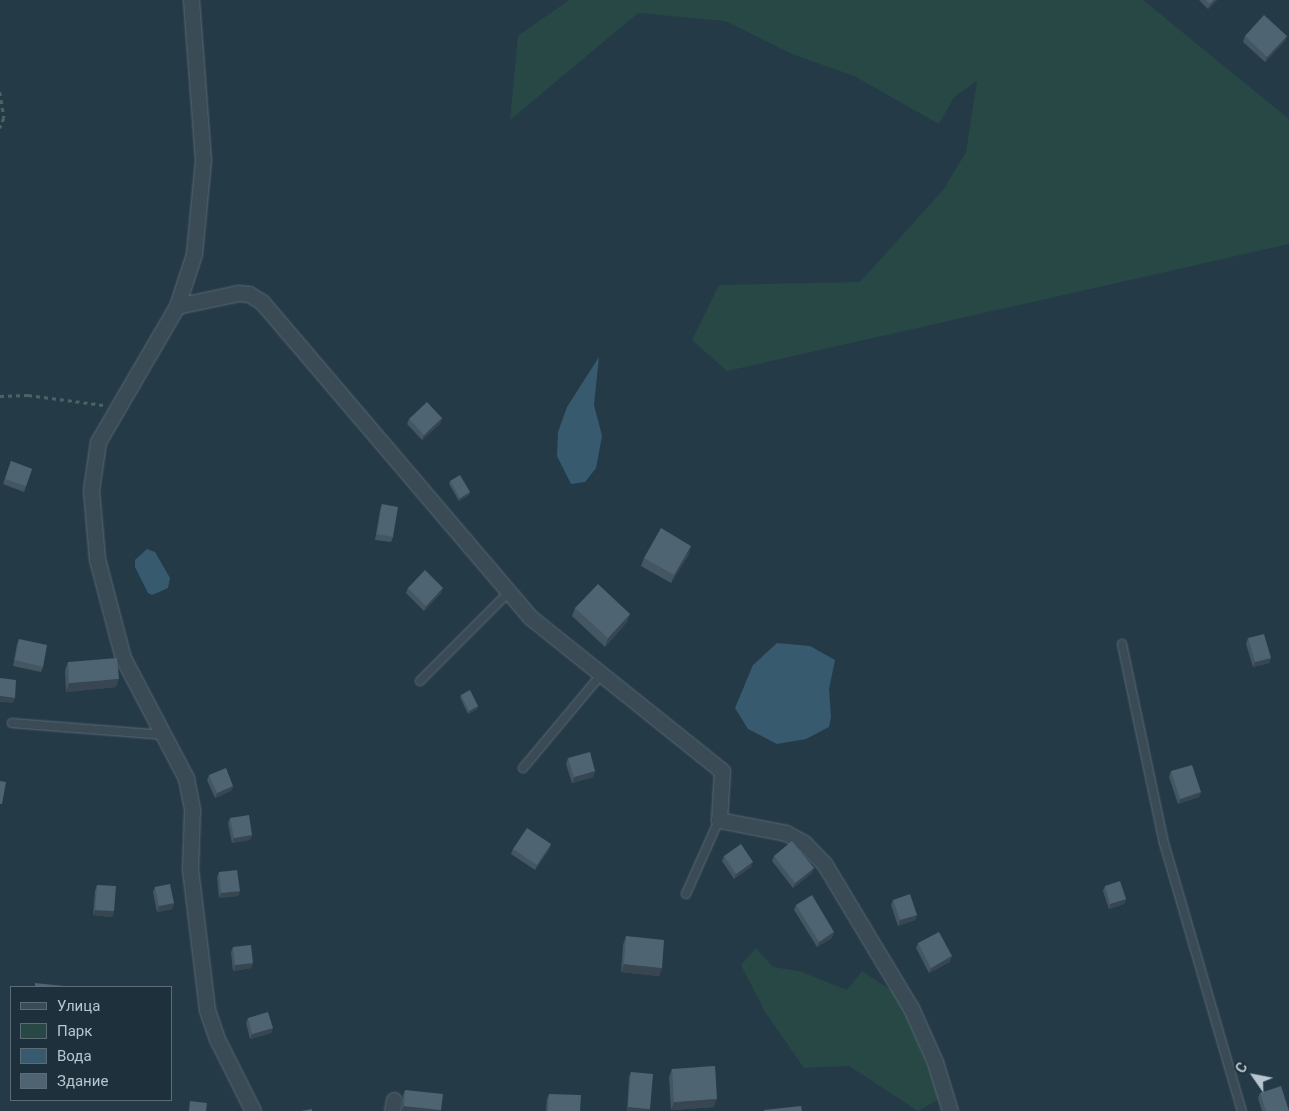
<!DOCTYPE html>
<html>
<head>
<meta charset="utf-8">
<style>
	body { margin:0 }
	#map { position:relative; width:1289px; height:1111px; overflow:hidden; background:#253a47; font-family:Roboto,sans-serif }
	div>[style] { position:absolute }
	.green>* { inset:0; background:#274845 }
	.water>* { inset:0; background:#375a6f }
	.path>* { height:2.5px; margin-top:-1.25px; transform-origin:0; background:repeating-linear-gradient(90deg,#486563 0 4px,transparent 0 8px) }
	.roads { filter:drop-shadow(0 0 1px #586973) drop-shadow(0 0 1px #586973) }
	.lane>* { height:8px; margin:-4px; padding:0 4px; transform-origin:4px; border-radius:4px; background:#3a4b56 }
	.street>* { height:15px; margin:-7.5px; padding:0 7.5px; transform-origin:7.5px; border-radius:7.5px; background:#3a4b56 }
	.wall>* { inset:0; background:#435662 }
	.shaded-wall>* { inset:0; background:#374650 }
	.building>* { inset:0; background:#4e6472 }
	span { translate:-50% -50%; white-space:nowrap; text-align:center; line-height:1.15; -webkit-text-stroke:4px #1e303c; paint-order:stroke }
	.legend { position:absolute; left:10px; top:986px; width:162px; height:115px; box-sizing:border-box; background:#1e303c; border:1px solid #5c6c77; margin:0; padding:6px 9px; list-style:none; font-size:15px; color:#b8c6cf }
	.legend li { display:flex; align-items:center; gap:10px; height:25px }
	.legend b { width:25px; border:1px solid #5c6c77 }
	.north { position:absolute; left:1229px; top:1051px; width:50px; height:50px; -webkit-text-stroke:4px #1e303c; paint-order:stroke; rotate:303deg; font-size:14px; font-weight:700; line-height:20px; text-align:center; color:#b8c6cf }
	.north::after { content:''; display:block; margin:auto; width:18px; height:22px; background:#b8c6cf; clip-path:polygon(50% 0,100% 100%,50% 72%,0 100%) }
</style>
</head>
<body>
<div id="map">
	<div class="green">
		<div style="clip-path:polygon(569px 0,1143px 0,1289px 119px,1289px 244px,727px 371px,692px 340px,719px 285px,860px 282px,944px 189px,966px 152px,977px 81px,954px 97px,939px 124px,854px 76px,792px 54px,725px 21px,638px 13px,510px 120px,518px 36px)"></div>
		<div style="clip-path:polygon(756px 948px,773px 967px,799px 971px,847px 990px,862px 971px,898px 995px,941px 1098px,918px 1111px,849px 1066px,804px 1068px,765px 1012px,741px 965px)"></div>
	</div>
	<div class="water">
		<div style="clip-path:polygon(599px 357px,594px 405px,602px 436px,596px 468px,585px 482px,571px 484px,557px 456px,558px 432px,567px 407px)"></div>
		<div style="clip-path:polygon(147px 549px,155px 552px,170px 578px,168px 588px,152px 595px,148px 593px,135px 567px,135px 560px)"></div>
		<div style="clip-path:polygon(777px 643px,810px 646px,835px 660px,829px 689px,831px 717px,829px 727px,806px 739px,777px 744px,748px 729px,735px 708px,753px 665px)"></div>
	</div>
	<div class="path">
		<div style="left:0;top:92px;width:26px;rotate:81deg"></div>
		<div style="left:4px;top:118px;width:11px;rotate:112deg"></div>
		<div style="left:0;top:396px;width:28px;rotate:-2deg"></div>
		<div style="left:28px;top:395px;width:76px;rotate:7.6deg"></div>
	</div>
	<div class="roads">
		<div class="lane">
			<div style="left:1122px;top:644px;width:203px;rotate:78.1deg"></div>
			<div style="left:1164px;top:843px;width:279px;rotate:73.8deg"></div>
			<div style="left:420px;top:681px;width:126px;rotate:-45deg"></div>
			<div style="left:12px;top:723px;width:152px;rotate:4.5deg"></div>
			<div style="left:523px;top:768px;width:120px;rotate:-50.1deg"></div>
			<div style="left:686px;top:894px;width:81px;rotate:-66deg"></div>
		</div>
		<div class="street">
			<div style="left:191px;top:0;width:160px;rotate:85.7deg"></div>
			<div style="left:203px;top:160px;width:94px;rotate:95.5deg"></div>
			<div style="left:194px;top:254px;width:55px;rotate:108.1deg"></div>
			<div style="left:177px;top:306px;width:157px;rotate:120.2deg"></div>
			<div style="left:98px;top:442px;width:49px;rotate:98.3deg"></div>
			<div style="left:91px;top:490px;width:69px;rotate:85deg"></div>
			<div style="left:97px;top:559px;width:102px;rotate:75.3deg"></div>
			<div style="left:123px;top:658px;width:136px;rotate:62.3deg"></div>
			<div style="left:186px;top:778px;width:33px;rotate:79deg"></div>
			<div style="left:192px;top:810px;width:59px;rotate:91.9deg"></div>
			<div style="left:190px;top:869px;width:142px;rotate:83.1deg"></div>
			<div style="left:207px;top:1010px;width:31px;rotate:71deg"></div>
			<div style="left:217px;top:1039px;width:80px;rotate:63.4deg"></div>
			<div style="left:177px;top:306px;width:62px;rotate:-12deg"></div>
			<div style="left:238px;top:293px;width:11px;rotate:5deg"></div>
			<div style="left:249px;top:294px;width:15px;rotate:32deg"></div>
			<div style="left:262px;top:302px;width:414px;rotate:49.6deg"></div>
			<div style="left:530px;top:617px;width:246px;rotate:38.7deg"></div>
			<div style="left:722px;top:771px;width:49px;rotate:93.5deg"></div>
			<div style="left:719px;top:820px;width:68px;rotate:11deg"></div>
			<div style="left:786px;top:833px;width:21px;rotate:29deg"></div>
			<div style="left:804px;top:843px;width:30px;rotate:46deg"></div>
			<div style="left:825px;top:865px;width:167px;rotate:59deg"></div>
			<div style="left:911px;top:1008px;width:59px;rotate:66deg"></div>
			<div style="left:935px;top:1062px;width:51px;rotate:73deg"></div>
			<div style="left:392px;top:1111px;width:11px;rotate:-80deg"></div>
		</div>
	</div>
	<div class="wall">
		<div style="clip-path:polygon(1199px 0,1217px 0,1208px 9px)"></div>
		<div style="clip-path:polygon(1245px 36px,1287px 36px,1285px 41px,1265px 62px,1243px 42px)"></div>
		<div style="clip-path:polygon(442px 418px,440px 424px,422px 440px,407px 424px,409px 419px)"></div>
		<div style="clip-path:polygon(11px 461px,32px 469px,24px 492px,3px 484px)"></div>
		<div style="clip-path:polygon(450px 481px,470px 492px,469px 495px,459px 501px,449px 484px)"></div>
		<div style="clip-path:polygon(382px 504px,393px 537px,391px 542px,375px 540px,380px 510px)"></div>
		<div style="clip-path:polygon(689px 554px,671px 583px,641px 566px,644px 558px)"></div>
		<div style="clip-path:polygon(408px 588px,441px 593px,424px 611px,406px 593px)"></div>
		<div style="clip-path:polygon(575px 608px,630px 614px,627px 622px,605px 647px,572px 616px)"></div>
		<div style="clip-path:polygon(1248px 638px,1271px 658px,1269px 663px,1253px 667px,1246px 644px)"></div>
		<div style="clip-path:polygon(19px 639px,43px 667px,41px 672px,13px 666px,17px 644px)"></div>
		<div style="clip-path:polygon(68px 662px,116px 687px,66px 692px,65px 670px)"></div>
		<div style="clip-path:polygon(461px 695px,478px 706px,477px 709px,468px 714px,460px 697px)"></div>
		<div style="clip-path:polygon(568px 758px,595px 771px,593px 777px,572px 783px,566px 764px)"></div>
		<div style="clip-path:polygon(1171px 771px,1201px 792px,1199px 797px,1178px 804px,1169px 777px)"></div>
		<div style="clip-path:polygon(209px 775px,233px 786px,231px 791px,215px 798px,207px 780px)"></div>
		<div style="clip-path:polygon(230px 818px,252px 835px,250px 840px,232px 843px,228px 823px)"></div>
		<div style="clip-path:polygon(551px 844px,549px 850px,535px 870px,511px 854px,513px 849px)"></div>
		<div style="clip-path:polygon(724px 856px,751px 867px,734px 879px,722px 861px)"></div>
		<div style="clip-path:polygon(774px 856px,814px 868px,812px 873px,793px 888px,772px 861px)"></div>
		<div style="clip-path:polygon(219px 872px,240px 891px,238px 896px,219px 898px,217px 877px)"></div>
		<div style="clip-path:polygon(97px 885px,114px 911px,112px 917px,93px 915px,95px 891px)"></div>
		<div style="clip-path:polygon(1105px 886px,1126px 899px,1124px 904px,1109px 909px,1103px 891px)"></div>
		<div style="clip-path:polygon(155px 887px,174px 903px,172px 909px,157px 912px,153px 892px)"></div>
		<div style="clip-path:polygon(893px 900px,917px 915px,915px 920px,898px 926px,891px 905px)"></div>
		<div style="clip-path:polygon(796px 905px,832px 938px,817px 947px,794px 910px)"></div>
		<div style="clip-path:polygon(626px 936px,662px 968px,659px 976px,621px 972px,623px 945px)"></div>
		<div style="clip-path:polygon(918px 943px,950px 962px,929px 973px,916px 948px)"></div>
		<div style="clip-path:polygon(233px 947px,253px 963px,251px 968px,233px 971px,231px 952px)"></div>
		<div style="clip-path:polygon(248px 1018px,273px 1028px,271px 1033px,250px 1039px,246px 1023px)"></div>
		<div style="clip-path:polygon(672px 1069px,714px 1107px,671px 1110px,669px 1077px)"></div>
		<div style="clip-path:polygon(631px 1072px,650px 1109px,650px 1111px,627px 1111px,629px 1077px)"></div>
		<div style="clip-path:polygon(405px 1090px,441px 1111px,402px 1111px,403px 1095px)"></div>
		<div style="clip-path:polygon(1260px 1093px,1289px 1111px,1262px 1111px,1258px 1098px)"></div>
		<div style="clip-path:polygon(549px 1094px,580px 1111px,546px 1111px,547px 1099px)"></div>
	</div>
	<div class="shaded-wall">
		<div style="clip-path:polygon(1214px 0,1217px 0,1208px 9px,1210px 4px)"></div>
		<div style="clip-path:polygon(1287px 36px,1285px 41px,1265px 62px,1267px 57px)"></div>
		<div style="clip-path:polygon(442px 418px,440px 424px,422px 440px,424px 435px)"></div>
		<div style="clip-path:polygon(470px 492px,469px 495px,459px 501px,460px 498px)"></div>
		<div style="clip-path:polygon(691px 546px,689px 554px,671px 583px,674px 575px)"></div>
		<div style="clip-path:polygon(443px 588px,441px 593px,424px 611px,426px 606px)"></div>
		<div style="clip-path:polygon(630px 614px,627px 622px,605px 647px,608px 638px)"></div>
		<div style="clip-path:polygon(1271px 658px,1269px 663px,1253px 667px,1255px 662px)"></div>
		<div style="clip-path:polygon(119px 679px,116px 687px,66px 692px,69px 683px)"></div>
		<div style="clip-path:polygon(0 696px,15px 698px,13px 703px,0 702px)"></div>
		<div style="clip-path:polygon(478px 706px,477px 709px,468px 714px,469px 711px)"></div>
		<div style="clip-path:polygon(595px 771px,593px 777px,572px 783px,574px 777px)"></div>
		<div style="clip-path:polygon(233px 786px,231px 791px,215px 798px,217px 793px)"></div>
		<div style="clip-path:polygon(1201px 792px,1199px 797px,1178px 804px,1180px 799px)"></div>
		<div style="clip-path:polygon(252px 835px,250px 840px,232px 843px,234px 838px)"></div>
		<div style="clip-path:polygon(551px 844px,549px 850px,535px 870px,537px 865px)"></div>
		<div style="clip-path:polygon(753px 862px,751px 867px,734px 879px,736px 874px)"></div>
		<div style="clip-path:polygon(814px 868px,812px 873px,793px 888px,795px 883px)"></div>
		<div style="clip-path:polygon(240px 891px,238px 896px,219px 898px,221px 893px)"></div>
		<div style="clip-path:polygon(1126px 899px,1124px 904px,1109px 909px,1110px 904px)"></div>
		<div style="clip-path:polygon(174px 903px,172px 909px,157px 912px,159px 906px)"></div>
		<div style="clip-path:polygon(95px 910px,114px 911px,112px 917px,93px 915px)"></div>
		<div style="clip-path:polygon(917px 915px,915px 920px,898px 926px,900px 920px)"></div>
		<div style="clip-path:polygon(834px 932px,832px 938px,817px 947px,819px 942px)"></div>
		<div style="clip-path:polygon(952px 956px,950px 962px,929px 973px,931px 968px)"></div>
		<div style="clip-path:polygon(253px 963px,251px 968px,233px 971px,235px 965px)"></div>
		<div style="clip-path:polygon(624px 964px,662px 968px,659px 976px,621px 972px)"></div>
		<div style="clip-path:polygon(273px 1028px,271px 1033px,250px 1039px,252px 1034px)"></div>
		<div style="clip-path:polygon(717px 1099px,714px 1107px,671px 1110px,674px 1102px)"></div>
		<div style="clip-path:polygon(404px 1106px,441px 1110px,441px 1111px,402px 1111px)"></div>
		<div style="clip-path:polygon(628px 1107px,650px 1109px,650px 1111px,627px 1111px)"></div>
	</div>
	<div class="building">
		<div style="clip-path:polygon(1206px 0,1214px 0,1210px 4px)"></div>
		<div style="clip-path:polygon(1264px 15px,1287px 36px,1267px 57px,1245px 36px)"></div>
		<div style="clip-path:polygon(427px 402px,442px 418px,424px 435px,409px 419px)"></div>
		<div style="clip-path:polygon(11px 461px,32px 469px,26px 486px,5px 479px)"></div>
		<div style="clip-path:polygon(460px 475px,470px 492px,460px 498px,450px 481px)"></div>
		<div style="clip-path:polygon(382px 504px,398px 507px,393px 537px,377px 534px)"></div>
		<div style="clip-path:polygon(661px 528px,691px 546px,674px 575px,644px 558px)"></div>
		<div style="clip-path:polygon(425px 570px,443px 588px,426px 606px,408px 588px)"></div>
		<div style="clip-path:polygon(598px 584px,630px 614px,608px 638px,575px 608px)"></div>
		<div style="clip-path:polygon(1264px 634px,1271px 658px,1255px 662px,1248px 638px)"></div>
		<div style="clip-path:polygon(19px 639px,47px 645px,43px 667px,15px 660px)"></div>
		<div style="clip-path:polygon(117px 658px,119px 679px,69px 683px,68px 662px)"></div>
		<div style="clip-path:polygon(0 678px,16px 680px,15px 698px,0 696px)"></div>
		<div style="clip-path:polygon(470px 690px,478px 706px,469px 711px,461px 695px)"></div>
		<div style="clip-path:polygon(590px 752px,595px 771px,574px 777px,568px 758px)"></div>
		<div style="clip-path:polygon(1192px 765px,1201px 792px,1180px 799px,1171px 771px)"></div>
		<div style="clip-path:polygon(226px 768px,233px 786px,217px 793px,209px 775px)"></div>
		<div style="clip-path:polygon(0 781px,6px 782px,2px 804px,0 804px)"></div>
		<div style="clip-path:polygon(249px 815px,252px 835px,234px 838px,230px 818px)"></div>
		<div style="clip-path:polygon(527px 828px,551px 844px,537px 865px,513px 849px)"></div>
		<div style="clip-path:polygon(792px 841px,814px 868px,795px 883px,774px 856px)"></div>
		<div style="clip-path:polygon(741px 844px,753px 862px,736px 874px,724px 856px)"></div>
		<div style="clip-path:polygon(237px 870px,240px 891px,221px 893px,219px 872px)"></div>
		<div style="clip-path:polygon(1120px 881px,1126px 899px,1110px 904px,1105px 886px)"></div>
		<div style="clip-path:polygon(170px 884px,174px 903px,159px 906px,155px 887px)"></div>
		<div style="clip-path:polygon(97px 885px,116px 886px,114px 911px,95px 910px)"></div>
		<div style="clip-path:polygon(910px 894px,917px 915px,900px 920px,893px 900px)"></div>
		<div style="clip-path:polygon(812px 895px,834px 932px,819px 942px,796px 905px)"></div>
		<div style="clip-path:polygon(939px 932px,952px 956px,931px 968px,918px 943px)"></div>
		<div style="clip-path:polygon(626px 936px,664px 940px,662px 968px,624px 964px)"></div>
		<div style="clip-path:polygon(251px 945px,253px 963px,235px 965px,233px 947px)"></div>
		<div style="clip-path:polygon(35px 983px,64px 986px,64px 987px,35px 987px)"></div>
		<div style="clip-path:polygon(268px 1012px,273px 1028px,252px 1034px,248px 1018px)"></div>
		<div style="clip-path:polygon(715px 1066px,717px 1099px,674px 1102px,672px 1069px)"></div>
		<div style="clip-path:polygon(631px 1072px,653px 1074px,650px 1109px,628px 1107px)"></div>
		<div style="clip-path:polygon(1281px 1086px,1289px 1111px,1266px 1111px,1260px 1093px)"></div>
		<div style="clip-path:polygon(405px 1090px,443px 1094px,441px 1110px,404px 1106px)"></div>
		<div style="clip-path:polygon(549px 1094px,581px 1095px,580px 1111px,548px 1111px)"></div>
		<div style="clip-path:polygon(190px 1101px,207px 1103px,206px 1111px,189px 1111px)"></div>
		<div style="clip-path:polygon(801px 1106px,802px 1111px,764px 1111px,764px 1110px)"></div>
		<div style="clip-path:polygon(312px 1109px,312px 1111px,301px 1111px)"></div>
	</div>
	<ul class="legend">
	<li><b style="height:6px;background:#3a4b56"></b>Улица</li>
	<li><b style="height:14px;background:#274845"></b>Парк</li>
	<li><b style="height:14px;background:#375a6f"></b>Вода</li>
	<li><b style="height:14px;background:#4e6472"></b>Здание</li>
	</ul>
	<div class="north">С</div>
</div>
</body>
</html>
